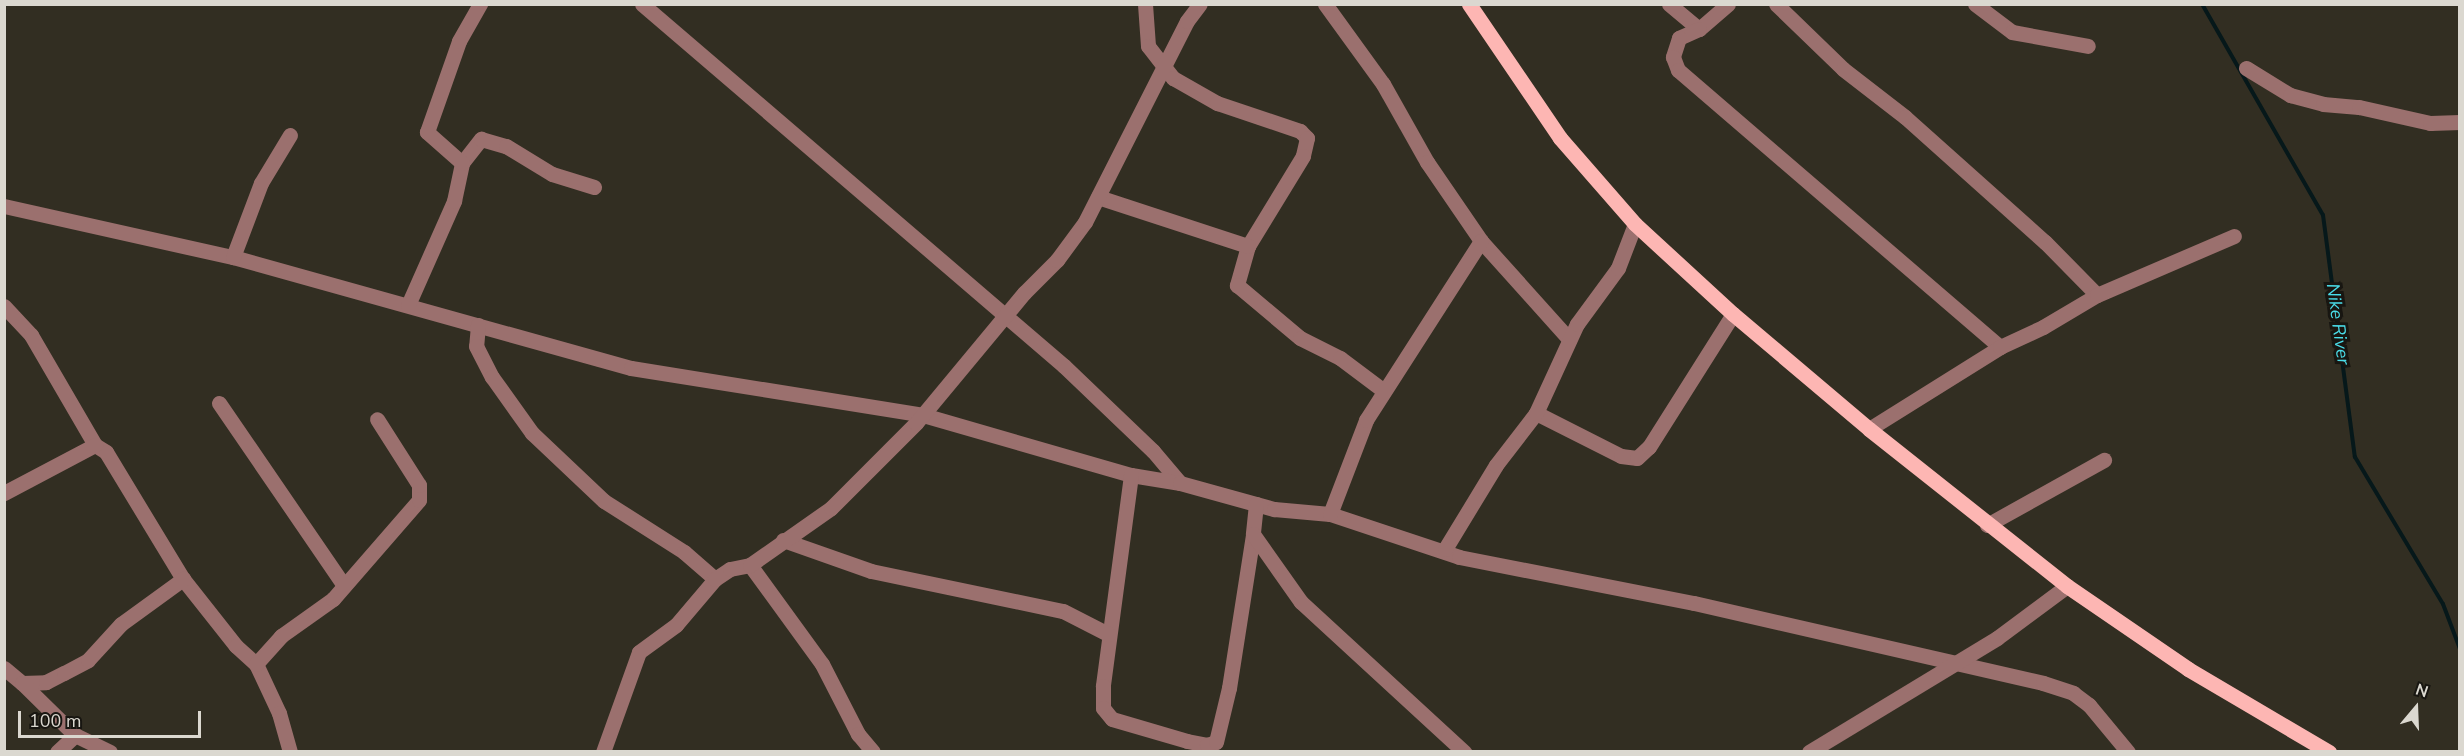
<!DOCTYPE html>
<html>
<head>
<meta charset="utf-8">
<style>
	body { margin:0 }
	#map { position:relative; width:2464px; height:756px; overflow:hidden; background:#322e22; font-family:"Nunito Sans",sans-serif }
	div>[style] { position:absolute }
	.stream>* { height:4px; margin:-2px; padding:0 2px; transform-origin:2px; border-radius:2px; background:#06181a }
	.minor>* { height:15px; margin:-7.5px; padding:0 7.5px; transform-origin:7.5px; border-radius:7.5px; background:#9b706e }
	.major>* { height:15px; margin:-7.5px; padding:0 7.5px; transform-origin:7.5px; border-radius:7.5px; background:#fdb6b3 }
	span { translate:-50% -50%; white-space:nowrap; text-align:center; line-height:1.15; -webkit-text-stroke:6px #181611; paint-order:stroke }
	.water-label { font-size:18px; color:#4adce8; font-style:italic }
	.frame { position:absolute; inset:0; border:6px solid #dbd8d0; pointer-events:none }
	.north { position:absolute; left:2386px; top:678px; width:60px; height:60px; -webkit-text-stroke:4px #181611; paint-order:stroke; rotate:19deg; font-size:16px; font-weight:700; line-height:24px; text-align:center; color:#dbd8d0 }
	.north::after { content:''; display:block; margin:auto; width:21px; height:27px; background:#dbd8d0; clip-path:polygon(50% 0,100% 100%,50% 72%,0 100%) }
	.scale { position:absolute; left:18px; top:711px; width:183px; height:27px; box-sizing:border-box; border:3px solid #dbd8d0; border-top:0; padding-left:8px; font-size:18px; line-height:21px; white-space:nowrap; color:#dbd8d0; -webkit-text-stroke:4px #181611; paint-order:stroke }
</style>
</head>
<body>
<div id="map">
	<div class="stream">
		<div style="left:2202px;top:4px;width:243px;rotate:60.2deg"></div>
		<div style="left:2323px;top:215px;width:244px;rotate:82.5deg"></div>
		<div style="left:2355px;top:457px;width:171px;rotate:59.1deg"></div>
		<div style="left:2443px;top:604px;width:48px;rotate:69.3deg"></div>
	</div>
	<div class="minor">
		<div style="left:642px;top:4px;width:556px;rotate:40.62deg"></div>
		<div style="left:1064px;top:366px;width:123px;rotate:43.7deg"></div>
		<div style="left:1153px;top:451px;width:42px;rotate:49.8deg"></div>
		<div style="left:1145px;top:4px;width:42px;rotate:85.9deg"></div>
		<div style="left:1148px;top:46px;width:41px;rotate:52deg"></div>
		<div style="left:1173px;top:78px;width:51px;rotate:29.6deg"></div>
		<div style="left:1217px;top:103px;width:88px;rotate:18.6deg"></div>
		<div style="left:1300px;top:131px;width:10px;rotate:45deg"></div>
		<div style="left:1307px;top:138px;width:18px;rotate:103deg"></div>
		<div style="left:1303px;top:156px;width:105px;rotate:121.4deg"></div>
		<div style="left:1248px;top:246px;width:41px;rotate:105.8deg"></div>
		<div style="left:1237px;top:285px;width:82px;rotate:40.1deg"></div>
		<div style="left:1300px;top:338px;width:45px;rotate:26.6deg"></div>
		<div style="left:1340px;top:358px;width:55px;rotate:36.9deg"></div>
		<div style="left:1325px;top:4px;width:99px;rotate:54.1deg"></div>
		<div style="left:1383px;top:84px;width:90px;rotate:60.6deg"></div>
		<div style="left:1427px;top:162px;width:96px;rotate:55.6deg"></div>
		<div style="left:1481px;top:241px;width:132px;rotate:48.1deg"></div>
		<div style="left:1669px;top:4px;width:39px;rotate:40deg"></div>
		<div style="left:1728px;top:4px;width:38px;rotate:139deg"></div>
		<div style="left:1699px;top:29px;width:22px;rotate:156deg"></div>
		<div style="left:1679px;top:38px;width:20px;rotate:108deg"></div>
		<div style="left:1673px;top:57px;width:14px;rotate:69deg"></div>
		<div style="left:1678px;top:70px;width:425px;rotate:40.7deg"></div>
		<div style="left:1776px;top:4px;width:93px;rotate:44.1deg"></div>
		<div style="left:1843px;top:69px;width:78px;rotate:37.7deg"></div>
		<div style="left:1905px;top:117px;width:188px;rotate:41.8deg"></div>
		<div style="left:2045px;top:242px;width:74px;rotate:45.5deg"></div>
		<div style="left:1975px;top:4px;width:46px;rotate:37.1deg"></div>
		<div style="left:2012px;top:32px;width:77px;rotate:10.4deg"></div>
		<div style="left:2246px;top:68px;width:52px;rotate:31.5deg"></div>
		<div style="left:2290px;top:95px;width:34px;rotate:15deg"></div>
		<div style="left:2323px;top:104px;width:36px;rotate:5deg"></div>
		<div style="left:2359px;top:107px;width:73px;rotate:12.7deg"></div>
		<div style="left:2430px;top:123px;width:30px;rotate:-2deg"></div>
		<div style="left:462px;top:163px;width:31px;rotate:-52deg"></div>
		<div style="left:481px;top:139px;width:26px;rotate:16deg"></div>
		<div style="left:506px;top:146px;width:54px;rotate:31.3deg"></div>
		<div style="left:552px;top:174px;width:44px;rotate:17.2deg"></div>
		<div style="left:1098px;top:197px;width:158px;rotate:18.1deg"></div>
		<div style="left:4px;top:206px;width:235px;rotate:12.6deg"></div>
		<div style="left:233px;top:257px;width:413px;rotate:15.6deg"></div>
		<div style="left:631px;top:368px;width:296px;rotate:9.1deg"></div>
		<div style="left:923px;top:415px;width:216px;rotate:16.1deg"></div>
		<div style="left:1131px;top:475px;width:50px;rotate:9.3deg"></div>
		<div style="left:1180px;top:483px;width:98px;rotate:15.5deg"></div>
		<div style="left:1274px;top:509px;width:56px;rotate:5.1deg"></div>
		<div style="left:1330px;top:514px;width:136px;rotate:18.4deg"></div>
		<div style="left:1459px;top:557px;width:239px;rotate:11.1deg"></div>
		<div style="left:1694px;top:603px;width:358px;rotate:12.9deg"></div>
		<div style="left:2043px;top:683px;width:32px;rotate:18deg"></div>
		<div style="left:2073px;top:693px;width:20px;rotate:37deg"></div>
		<div style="left:2089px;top:705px;width:61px;rotate:50.3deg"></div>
		<div style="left:233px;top:257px;width:79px;rotate:-69.3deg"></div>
		<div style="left:261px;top:183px;width:56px;rotate:-58.9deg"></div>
		<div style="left:408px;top:305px;width:114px;rotate:-66.1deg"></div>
		<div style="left:454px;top:201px;width:39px;rotate:-78deg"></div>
		<div style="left:462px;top:163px;width:47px;rotate:-138.5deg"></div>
		<div style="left:427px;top:132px;width:96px;rotate:-70.6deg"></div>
		<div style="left:459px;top:41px;width:43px;rotate:-60.4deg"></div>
		<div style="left:4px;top:306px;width:40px;rotate:47deg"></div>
		<div style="left:31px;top:335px;width:127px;rotate:59.8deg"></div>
		<div style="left:95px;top:445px;width:13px;rotate:32deg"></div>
		<div style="left:106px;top:452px;width:149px;rotate:58.8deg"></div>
		<div style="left:183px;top:579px;width:85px;rotate:51.7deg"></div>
		<div style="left:236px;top:646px;width:27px;rotate:42deg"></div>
		<div style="left:256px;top:664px;width:54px;rotate:64.9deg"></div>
		<div style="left:279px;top:713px;width:41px;rotate:74.2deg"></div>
		<div style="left:478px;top:325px;width:21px;rotate:95deg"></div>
		<div style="left:476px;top:346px;width:35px;rotate:63deg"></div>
		<div style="left:492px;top:377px;width:69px;rotate:54.5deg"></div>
		<div style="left:532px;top:433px;width:99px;rotate:43.4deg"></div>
		<div style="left:604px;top:501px;width:95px;rotate:32.5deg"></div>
		<div style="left:684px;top:552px;width:41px;rotate:41.1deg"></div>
		<div style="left:219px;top:403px;width:219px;rotate:55.6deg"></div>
		<div style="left:1536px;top:413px;width:95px;rotate:26.8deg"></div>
		<div style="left:1621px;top:456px;width:16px;rotate:7deg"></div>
		<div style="left:1637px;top:458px;width:16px;rotate:-43deg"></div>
		<div style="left:1649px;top:447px;width:157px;rotate:-57.7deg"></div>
		<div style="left:1869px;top:429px;width:155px;rotate:-32deg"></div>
		<div style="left:2000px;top:347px;width:47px;rotate:-24.9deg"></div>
		<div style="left:2043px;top:327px;width:63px;rotate:-30.7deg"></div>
		<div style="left:2097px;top:295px;width:149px;rotate:-23.3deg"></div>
		<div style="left:1131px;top:475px;width:213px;rotate:97.6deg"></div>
		<div style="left:1103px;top:686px;width:22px;rotate:90deg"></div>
		<div style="left:1103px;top:708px;width:14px;rotate:51deg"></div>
		<div style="left:1112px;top:719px;width:78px;rotate:16.3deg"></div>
		<div style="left:1187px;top:741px;width:20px;rotate:11deg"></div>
		<div style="left:1207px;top:745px;width:9px;rotate:-18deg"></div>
		<div style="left:1216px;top:742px;width:56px;rotate:-76.5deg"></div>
		<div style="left:1229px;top:688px;width:156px;rotate:-81.1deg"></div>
		<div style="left:4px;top:493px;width:103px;rotate:-27.8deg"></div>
		<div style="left:1256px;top:504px;width:30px;rotate:96deg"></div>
		<div style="left:1253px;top:534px;width:83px;rotate:54.8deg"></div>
		<div style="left:1301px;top:602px;width:222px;rotate:42.6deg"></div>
		<div style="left:1330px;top:514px;width:101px;rotate:-69deg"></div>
		<div style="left:1366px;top:420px;width:213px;rotate:-57.3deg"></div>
		<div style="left:1987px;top:525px;width:134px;rotate:-29.1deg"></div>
		<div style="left:783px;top:540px;width:93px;rotate:19.4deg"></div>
		<div style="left:871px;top:571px;width:196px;rotate:11.8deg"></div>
		<div style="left:1063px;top:611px;width:51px;rotate:27.1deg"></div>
		<div style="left:1445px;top:549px;width:98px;rotate:-58.7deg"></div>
		<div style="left:1496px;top:465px;width:66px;rotate:-52.4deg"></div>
		<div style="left:1536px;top:413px;width:98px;rotate:-65.3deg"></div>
		<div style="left:1577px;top:324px;width:69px;rotate:-53.8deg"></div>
		<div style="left:1618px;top:268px;width:47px;rotate:-68.9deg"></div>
		<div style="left:750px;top:565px;width:122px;rotate:54deg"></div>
		<div style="left:822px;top:664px;width:79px;rotate:62.8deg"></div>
		<div style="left:858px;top:734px;width:23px;rotate:50deg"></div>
		<div style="left:256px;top:664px;width:38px;rotate:-48deg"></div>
		<div style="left:281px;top:636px;width:64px;rotate:-35.4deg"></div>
		<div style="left:333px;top:599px;width:131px;rotate:-49deg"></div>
		<div style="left:419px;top:500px;width:15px;rotate:-90deg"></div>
		<div style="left:419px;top:485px;width:78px;rotate:-122.5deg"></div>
		<div style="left:4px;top:668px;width:23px;rotate:40deg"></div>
		<div style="left:22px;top:683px;width:24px;rotate:-2deg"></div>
		<div style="left:46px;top:682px;width:20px;rotate:-27deg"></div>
		<div style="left:64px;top:673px;width:27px;rotate:-28deg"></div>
		<div style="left:88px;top:660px;width:49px;rotate:-47.5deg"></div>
		<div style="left:121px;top:624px;width:77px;rotate:-36deg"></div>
		<div style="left:22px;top:683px;width:74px;rotate:44.5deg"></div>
		<div style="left:75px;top:735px;width:39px;rotate:26deg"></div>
		<div style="left:57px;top:752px;width:25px;rotate:-43deg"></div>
		<div style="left:603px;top:752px;width:106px;rotate:-70.2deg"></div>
		<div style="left:639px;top:652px;width:46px;rotate:-36.1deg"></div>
		<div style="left:676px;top:625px;width:60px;rotate:-49.7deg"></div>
		<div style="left:715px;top:579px;width:18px;rotate:-34deg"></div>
		<div style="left:730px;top:569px;width:20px;rotate:-11deg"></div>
		<div style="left:750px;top:565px;width:99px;rotate:-35.1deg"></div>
		<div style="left:831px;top:508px;width:120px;rotate:-45deg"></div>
		<div style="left:916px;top:423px;width:169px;rotate:-50.3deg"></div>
		<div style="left:1024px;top:293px;width:47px;rotate:-45deg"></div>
		<div style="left:1057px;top:260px;width:47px;rotate:-53.6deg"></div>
		<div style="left:1085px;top:222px;width:225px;rotate:-63.1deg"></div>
		<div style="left:1187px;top:21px;width:21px;rotate:-53deg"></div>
		<div style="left:1809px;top:752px;width:220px;rotate:-31.2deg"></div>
		<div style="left:1997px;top:638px;width:87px;rotate:-36.6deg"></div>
	</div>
	<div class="major">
		<div style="left:1469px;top:4px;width:162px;rotate:55.8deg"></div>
		<div style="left:1560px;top:138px;width:114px;rotate:48.9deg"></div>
		<div style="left:1635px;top:224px;width:133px;rotate:42.6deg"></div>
		<div style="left:1733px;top:314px;width:178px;rotate:40.2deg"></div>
		<div style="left:1869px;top:429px;width:253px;rotate:38.4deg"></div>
		<div style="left:2067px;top:586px;width:147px;rotate:34.4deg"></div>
		<div style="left:2188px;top:669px;width:164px;rotate:30.5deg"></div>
	</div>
	<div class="water-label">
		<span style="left:2338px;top:324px;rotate:82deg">Nike River</span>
	</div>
	<div class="frame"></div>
	<div class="north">N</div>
	<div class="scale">100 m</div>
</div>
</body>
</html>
